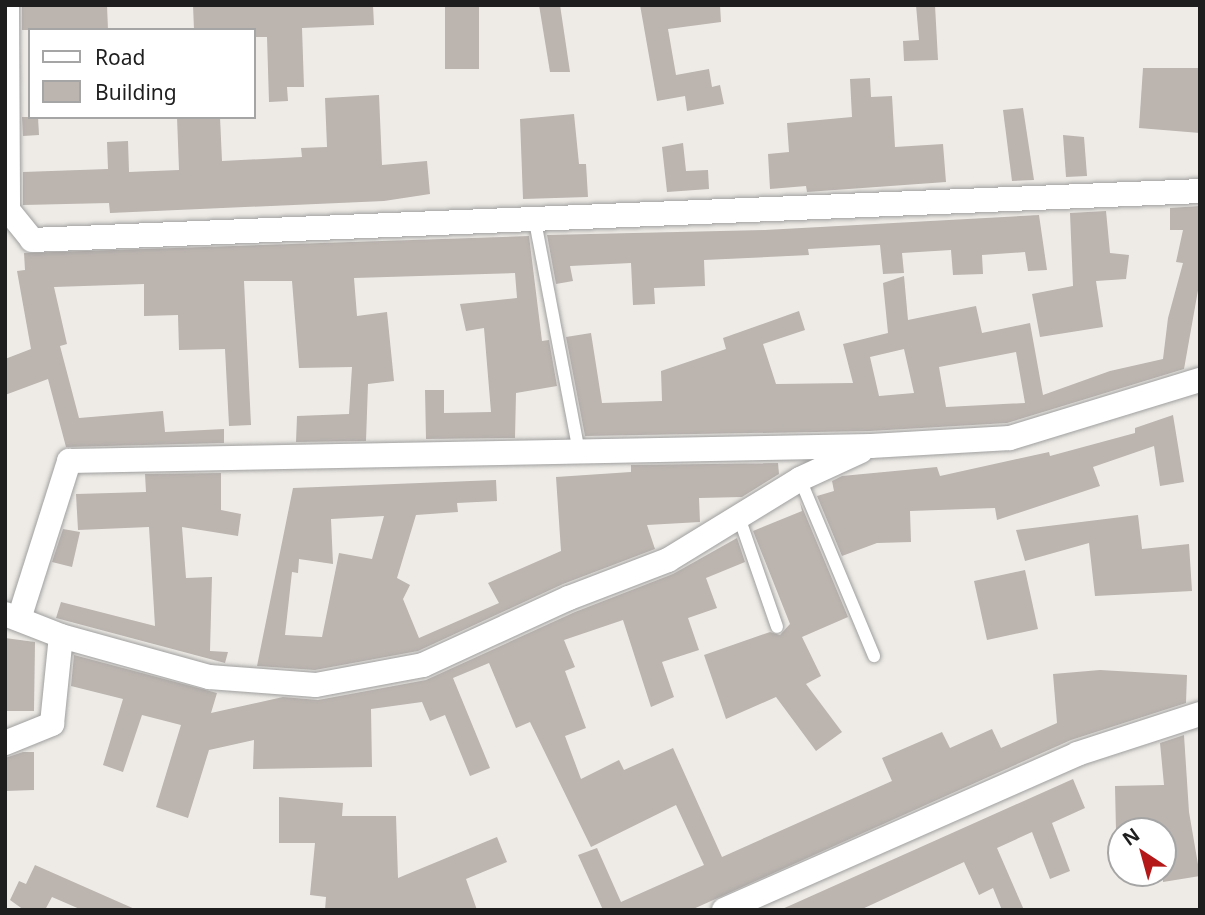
<!DOCTYPE html>
<html>
<head>
<meta charset="utf-8">
<style>
	body { margin:0 }
	#map { position:relative; width:1205px; height:915px; overflow:hidden; background:#eeebe6; font-family:"Noto Sans",sans-serif }
	div>[style] { position:absolute }
	.building>* { inset:0; background:#bbb4af }
	.roads { filter:drop-shadow(0 0 2px #9f9f9f) drop-shadow(0 0 2px #9f9f9f) }
	.service>* { height:12px; margin:-6px; padding:0 6px; transform-origin:6px; border-radius:6px; background:#fff }
	.minor>* { height:24px; margin:-12px; padding:0 12px; transform-origin:12px; border-radius:12px; background:#fff }
	span { translate:-50% -50%; white-space:nowrap; text-align:center; line-height:1.15; -webkit-text-stroke:5px #fff; paint-order:stroke }
	.frame { position:absolute; inset:0; border:7px solid #1e1e1e; pointer-events:none }
	.legend { position:absolute; left:28px; top:28px; width:228px; height:91px; box-sizing:border-box; background:#fff; border:2px solid #a5a5a5; margin:0; padding:9px 12px; list-style:none; font-size:21px; color:#1e1e1e }
	.legend li { display:flex; align-items:center; gap:14px; height:35px }
	.legend b { width:35px; border:2px solid #a5a5a5 }
	.north { position:absolute; left:1107px; top:817px; width:70px; height:70px; box-sizing:border-box; background:#fff; border:2px solid #a5a5a5; border-radius:50%; rotate:324deg; font-size:19px; font-weight:700; line-height:28px; text-align:center; color:#1e1e1e }
	.north::after { content:''; display:block; margin:auto; width:24px; height:32px; background:#b51818; clip-path:polygon(50% 0,100% 100%,50% 72%,0 100%) }
</style>
</head>
<body>
<div id="map">
	<div class="building">
		<div style="clip-path:polygon(22px 5px,107px 5px,108px 30px,22px 30px)"></div>
		<div style="clip-path:polygon(193px 5px,373px 5px,374px 25px,302px 28px,304px 87px,287px 87px,288px 101px,269px 102px,267px 37px,254px 37px,254px 30px,194px 30px)"></div>
		<div style="clip-path:polygon(445px 5px,479px 5px,479px 69px,445px 69px)"></div>
		<div style="clip-path:polygon(539px 5px,560px 5px,570px 72px,550px 72px)"></div>
		<div style="clip-path:polygon(640px 5px,720px 5px,721px 22px,668px 29px,676px 75px,709px 69px,712px 87px,720px 85px,724px 104px,687px 111px,685px 96px,657px 101px)"></div>
		<div style="clip-path:polygon(916px 5px,935px 5px,938px 60px,904px 61px,903px 41px,919px 40px)"></div>
		<div style="clip-path:polygon(1143px 68px,1200px 68px,1200px 133px,1139px 128px)"></div>
		<div style="clip-path:polygon(870px 78px,871px 97px,892px 96px,895px 147px,943px 144px,946px 182px,807px 192px,806px 186px,770px 189px,768px 154px,789px 152px,787px 123px,852px 117px,850px 79px)"></div>
		<div style="clip-path:polygon(379px 95px,382px 165px,427px 161px,430px 194px,384px 201px,110px 213px,109px 203px,23px 205px,23px 172px,108px 169px,107px 142px,128px 141px,129px 172px,179px 170px,177px 117px,220px 117px,222px 161px,302px 157px,301px 148px,327px 147px,325px 98px)"></div>
		<div style="clip-path:polygon(1023px 108px,1034px 180px,1012px 181px,1003px 110px)"></div>
		<div style="clip-path:polygon(574px 114px,579px 164px,586px 164px,588px 197px,523px 199px,520px 119px)"></div>
		<div style="clip-path:polygon(22px 117px,38px 117px,39px 135px,23px 136px)"></div>
		<div style="clip-path:polygon(1063px 135px,1084px 137px,1087px 176px,1066px 177px)"></div>
		<div style="clip-path:polygon(683px 143px,686px 171px,708px 170px,709px 189px,667px 192px,662px 147px)"></div>
		<div style="clip-path:polygon(evenodd,1200px 206px,1200px 279px,1184px 369px,1007px 423px,870px 431px,585px 436px,566px 337px,591px 333px,602px 403px,662px 401px,661px 371px,726px 349px,723px 338px,799px 311px,805px 330px,763px 344px,776px 384px,853px 383px,843px 344px,888px 333px,883px 283px,904px 276px,908px 320px,976px 306px,982px 333px,1030px 323px,1043px 395px,1110px 371px,1163px 359px,1168px 318px,1183px 263px,1176px 262px,1183px 230px,1170px 230px,1170px 208px,1200px 206px,904px 349px,914px 393px,879px 396px,870px 357px,904px 349px,1200px 206px,1016px 352px,1025px 403px,946px 407px,939px 367px,1016px 352px)"></div>
		<div style="clip-path:polygon(1106px 211px,1110px 253px,1129px 255px,1126px 279px,1096px 281px,1103px 327px,1040px 337px,1032px 294px,1073px 286px,1070px 213px)"></div>
		<div style="clip-path:polygon(1039px 215px,1047px 270px,1028px 271px,1025px 252px,982px 255px,983px 274px,953px 275px,951px 250px,902px 253px,904px 273px,883px 274px,880px 245px,808px 249px,809px 255px,704px 260px,705px 286px,654px 288px,655px 304px,633px 305px,631px 263px,570px 266px,573px 281px,556px 284px,547px 235px,765px 230px)"></div>
		<div style="clip-path:polygon(529px 236px,542px 341px,549px 340px,557px 386px,516px 393px,515px 438px,426px 439px,425px 390px,444px 390px,444px 413px,491px 412px,484px 328px,466px 331px,460px 304px,517px 298px,515px 273px,354px 278px,357px 316px,387px 312px,394px 381px,368px 384px,366px 441px,296px 442px,297px 416px,349px 414px,352px 367px,299px 368px,292px 281px,244px 281px,251px 425px,229px 426px,225px 349px,179px 350px,178px 315px,144px 316px,144px 284px,54px 287px,67px 344px,60px 346px,79px 418px,163px 411px,165px 432px,224px 429px,224px 443px,66px 447px,48px 379px,5px 395px,5px 359px,31px 349px,17px 271px,25px 270px,24px 253px)"></div>
		<div style="clip-path:polygon(1173px 415px,1184px 482px,1160px 486px,1154px 446px,1093px 467px,1100px 486px,997px 520px,995px 508px,910px 511px,911px 542px,877px 543px,842px 556px,817px 496px,834px 491px,832px 481px,842px 476px,937px 467px,940px 476px,1049px 452px,1050px 456px,1135px 433px,1135px 428px)"></div>
		<div style="clip-path:polygon(evenodd,778px 463px,779px 474px,742px 497px,699px 498px,700px 522px,647px 525px,655px 549px,563px 584px,418px 651px,315px 670px,257px 666px,293px 488px,496px 480px,497px 501px,457px 503px,458px 512px,416px 515px,397px 578px,410px 585px,403px 599px,419px 638px,499px 603px,488px 583px,561px 551px,556px 477px,631px 472px,631px 465px,778px 463px,384px 516px,372px 559px,339px 553px,322px 637px,285px 635px,292px 572px,298px 573px,299px 559px,333px 564px,331px 519px,384px 516px)"></div>
		<div style="clip-path:polygon(221px 473px,221px 510px,241px 514px,238px 536px,182px 527px,186px 578px,212px 577px,210px 651px,228px 652px,225px 663px,56px 618px,61px 602px,155px 626px,149px 527px,78px 530px,76px 494px,146px 492px,145px 474px)"></div>
		<div style="clip-path:polygon(800px 502px,848px 617px,802px 637px,821px 676px,806px 684px,842px 732px,816px 751px,776px 697px,726px 719px,704px 655px,770px 632px,780px 635px,790px 624px,753px 531px,802px 511px)"></div>
		<div style="clip-path:polygon(1138px 515px,1142px 549px,1189px 544px,1192px 591px,1095px 596px,1089px 543px,1025px 561px,1016px 530px)"></div>
		<div style="clip-path:polygon(63px 529px,80px 532px,72px 567px,52px 562px)"></div>
		<div style="clip-path:polygon(737px 538px,745px 562px,706px 578px,717px 608px,688px 618px,699px 650px,662px 662px,674px 697px,651px 707px,623px 620px,564px 640px,575px 667px,565px 671px,586px 728px,565px 736px,581px 779px,619px 760px,624px 770px,673px 748px,722px 857px,892px 781px,882px 758px,942px 732px,950px 748px,992px 729px,1001px 748px,1057px 723px,1053px 674px,1100px 670px,1187px 675px,1186px 703px,1071px 740px,691px 910px,603px 910px,578px 855px,597px 848px,621px 902px,704px 865px,689px 833px,676px 805px,591px 847px,530px 722px,516px 728px,489px 663px,453px 678px,490px 768px,470px 776px,445px 715px,430px 721px,422px 702px,371px 709px,372px 767px,253px 769px,254px 740px,209px 750px,188px 818px,156px 807px,181px 725px,142px 715px,123px 772px,103px 765px,123px 699px,71px 686px,74px 655px,217px 693px,211px 713px,283px 697px,318px 700px,426px 680px,575px 612px,673px 574px)"></div>
		<div style="clip-path:polygon(1025px 570px,1038px 629px,987px 640px,974px 581px)"></div>
		<div style="clip-path:polygon(5px 638px,35px 642px,34px 711px,5px 711px)"></div>
		<div style="clip-path:polygon(1184px 735px,1189px 812px,1200px 876px,1163px 882px,1163px 831px,1116px 831px,1115px 786px,1164px 785px,1160px 743px)"></div>
		<div style="clip-path:polygon(23px 752px,34px 752px,34px 790px,5px 791px,5px 758px)"></div>
		<div style="clip-path:polygon(1073px 779px,1085px 808px,1052px 823px,1070px 871px,1050px 879px,1032px 832px,997px 848px,1024px 910px,1002px 910px,993px 888px,979px 895px,964px 862px,860px 910px,780px 910px)"></div>
		<div style="clip-path:polygon(279px 797px,343px 803px,342px 816px,396px 816px,398px 878px,497px 837px,507px 862px,466px 879px,477px 910px,325px 910px,326px 897px,310px 895px,315px 843px,279px 843px)"></div>
		<div style="clip-path:polygon(35px 865px,137px 910px,82px 910px,52px 897px,45px 910px,24px 910px,10px 900px,19px 881px,26px 884px)"></div>
	</div>
	<div class="roads">
		<div class="service">
			<div style="left:534px;top:216px;width:241px;rotate:79.2deg"></div>
			<div style="left:800px;top:479px;width:192px;rotate:67.3deg"></div>
			<div style="left:740px;top:520px;width:113px;rotate:70.9deg"></div>
		</div>
		<div class="minor">
			<div style="left:7px;top:5px;width:205px;rotate:89.7deg"></div>
			<div style="left:8px;top:210px;width:38px;rotate:51deg"></div>
			<div style="left:32px;top:240px;width:1169px;rotate:-2.4deg"></div>
			<div style="left:5px;top:614px;width:60px;rotate:21.4deg"></div>
			<div style="left:61px;top:636px;width:154px;rotate:15.5deg"></div>
			<div style="left:209px;top:677px;width:107px;rotate:4.3deg"></div>
			<div style="left:316px;top:685px;width:109px;rotate:-10.6deg"></div>
			<div style="left:423px;top:665px;width:161px;rotate:-24.7deg"></div>
			<div style="left:569px;top:598px;width:106px;rotate:-21deg"></div>
			<div style="left:668px;top:560px;width:155px;rotate:-31.5deg"></div>
			<div style="left:800px;top:479px;width:67px;rotate:-24.7deg"></div>
			<div style="left:19px;top:619px;width:166px;rotate:-72.4deg"></div>
			<div style="left:69px;top:461px;width:802px;rotate:-1.07deg"></div>
			<div style="left:871px;top:446px;width:139px;rotate:-3.3deg"></div>
			<div style="left:1010px;top:438px;width:199px;rotate:-17deg"></div>
			<div style="left:5px;top:743px;width:51px;rotate:-22deg"></div>
			<div style="left:52px;top:724px;width:88px;rotate:-84.2deg"></div>
			<div style="left:724px;top:910px;width:386px;rotate:-23.8deg"></div>
			<div style="left:1077px;top:754px;width:129px;rotate:-18deg"></div>
		</div>
	</div>
	<div class="frame"></div>
	<ul class="legend">
	<li><b style="height:9px;background:#fff"></b>Road</li>
	<li><b style="height:19px;background:#bbb4af"></b>Building</li>
	</ul>
	<div class="north">N</div>
</div>
</body>
</html>
